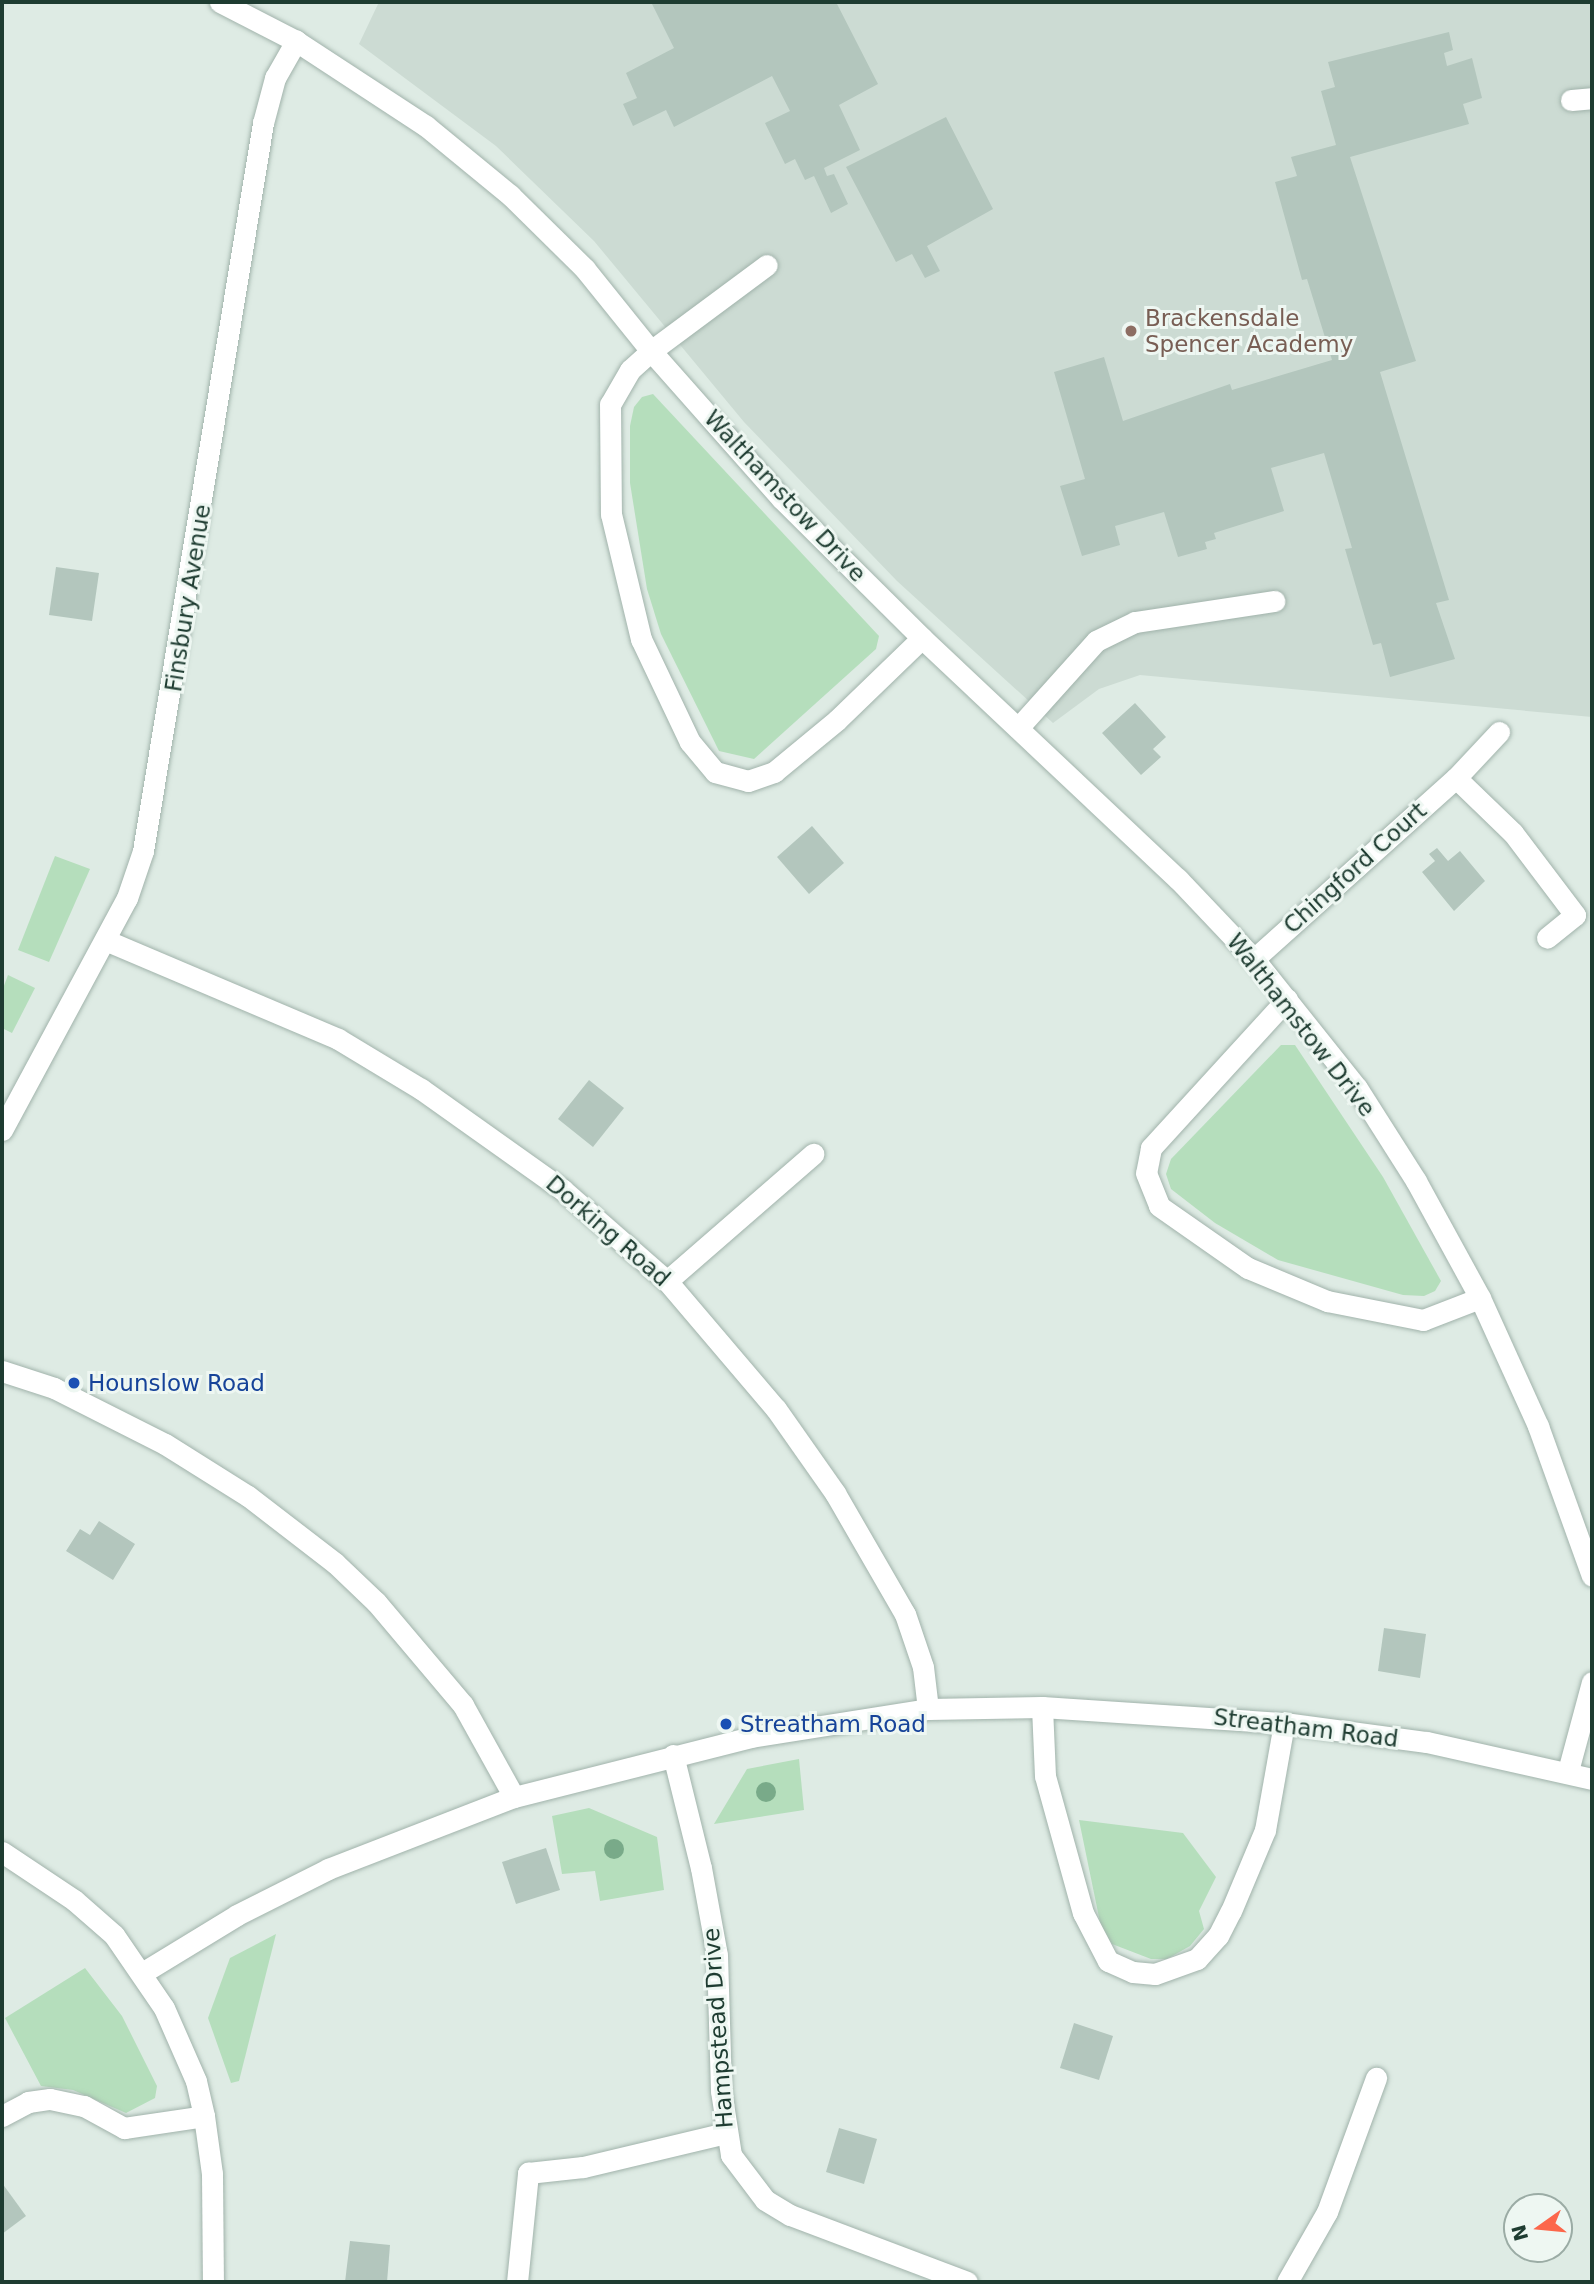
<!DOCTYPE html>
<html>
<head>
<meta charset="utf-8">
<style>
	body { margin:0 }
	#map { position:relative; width:1594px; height:2284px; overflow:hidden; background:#deebe4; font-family:"DejaVu Sans",sans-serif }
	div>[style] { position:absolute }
	.built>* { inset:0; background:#ccdbd3 }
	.green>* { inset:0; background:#b5debc }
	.building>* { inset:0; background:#b3c6bd }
	.roads { filter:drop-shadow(0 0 2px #a1b3ab) drop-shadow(0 0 2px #a1b3ab) }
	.service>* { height:21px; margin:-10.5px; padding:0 10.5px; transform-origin:10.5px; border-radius:10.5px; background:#fff }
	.minor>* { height:21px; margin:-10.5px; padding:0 10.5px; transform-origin:10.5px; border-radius:10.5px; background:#fff }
	.trees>* { width:20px; height:20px; margin:-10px; border-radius:50%; background:#79aa89 }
	.dots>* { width:19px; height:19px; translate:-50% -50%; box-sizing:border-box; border:4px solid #eef7f2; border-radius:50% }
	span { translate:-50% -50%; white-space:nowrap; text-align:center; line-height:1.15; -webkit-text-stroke:6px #eef7f2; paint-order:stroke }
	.education-label { font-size:23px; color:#785e54 }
	.left { translate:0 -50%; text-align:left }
	.street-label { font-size:23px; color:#1e3c31 }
	.transit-label { font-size:23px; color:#164399 }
	.frame { position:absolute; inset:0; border:4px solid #1e3c31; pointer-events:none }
	.north { position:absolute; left:1503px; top:2193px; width:70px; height:70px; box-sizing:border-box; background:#eef7f2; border:2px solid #9baca5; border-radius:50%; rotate:255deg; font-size:19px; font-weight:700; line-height:28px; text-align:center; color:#1e3c31 }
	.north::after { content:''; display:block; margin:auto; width:24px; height:32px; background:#fc674b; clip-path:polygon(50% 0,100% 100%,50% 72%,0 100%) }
</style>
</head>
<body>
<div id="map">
	<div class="built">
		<div style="clip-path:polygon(379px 2px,1592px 2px,1592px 717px,1140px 675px,1099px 689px,1053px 723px,897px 581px,744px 422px,594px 241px,496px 146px,359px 44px)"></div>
	</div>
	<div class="green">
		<div style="clip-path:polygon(653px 394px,879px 636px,876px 649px,754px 759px,719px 751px,661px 634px,647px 589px,630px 483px,630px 426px,634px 407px,642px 397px)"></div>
		<div style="clip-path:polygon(55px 856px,90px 869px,49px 962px,18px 950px)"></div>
		<div style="clip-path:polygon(8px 975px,35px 988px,12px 1033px,2px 1028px,2px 991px)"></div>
		<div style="clip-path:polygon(1281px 1045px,1295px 1045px,1383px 1177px,1441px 1281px,1435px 1291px,1424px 1296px,1403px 1295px,1278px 1260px,1215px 1223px,1171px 1189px,1166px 1174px,1171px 1159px)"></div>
		<div style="clip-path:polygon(799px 1759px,804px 1810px,714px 1824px,747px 1769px)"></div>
		<div style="clip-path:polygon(589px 1808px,657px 1837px,664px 1890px,600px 1901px,595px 1871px,562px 1874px,552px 1816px)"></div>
		<div style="clip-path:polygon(1079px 1820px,1183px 1833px,1216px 1877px,1199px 1911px,1204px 1929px,1190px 1946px,1167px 1959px,1151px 1959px,1112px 1944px,1101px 1927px)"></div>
		<div style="clip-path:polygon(276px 1934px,239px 2081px,231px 2083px,208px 2018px,230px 1958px)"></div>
		<div style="clip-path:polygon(85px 1968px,122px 2016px,157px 2086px,155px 2098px,126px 2113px,73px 2090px,41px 2086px,5px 2018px)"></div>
	</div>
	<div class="building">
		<div style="clip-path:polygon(651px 2px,836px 2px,878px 84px,839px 105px,860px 150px,824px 168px,827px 176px,834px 174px,848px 204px,831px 213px,814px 176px,805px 180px,795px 159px,785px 164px,765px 123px,790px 111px,772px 76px,674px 127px,666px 110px,633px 126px,623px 104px,637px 98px,626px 73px,674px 48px)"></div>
		<div style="clip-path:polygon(1449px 32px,1453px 50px,1444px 53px,1447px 66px,1472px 58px,1482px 98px,1463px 104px,1469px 124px,1350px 157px,1416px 361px,1380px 372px,1449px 600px,1436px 603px,1455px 659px,1390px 677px,1381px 643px,1373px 645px,1345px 549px,1352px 548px,1324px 453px,1271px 468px,1284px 511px,1214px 533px,1216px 539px,1205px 542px,1207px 549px,1178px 557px,1164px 512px,1115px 526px,1120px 545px,1082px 556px,1060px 486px,1085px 479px,1054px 372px,1104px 357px,1123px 421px,1230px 384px,1232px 390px,1332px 360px,1307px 279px,1302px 280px,1275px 182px,1297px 176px,1291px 157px,1336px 145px,1321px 91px,1335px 87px,1328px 62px)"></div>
		<div style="clip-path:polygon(946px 117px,993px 209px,927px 246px,940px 271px,925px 278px,912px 254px,896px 262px,846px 167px)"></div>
		<div style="clip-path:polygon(56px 567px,99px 573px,92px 621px,49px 615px)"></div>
		<div style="clip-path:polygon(1135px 703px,1166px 737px,1153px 749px,1161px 757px,1141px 775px,1102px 733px)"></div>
		<div style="clip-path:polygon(812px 826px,844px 863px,809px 894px,777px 857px)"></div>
		<div style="clip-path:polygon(1437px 848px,1448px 861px,1460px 851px,1485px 881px,1454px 911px,1422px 872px,1435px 861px,1429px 854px)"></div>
		<div style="clip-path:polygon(589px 1080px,624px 1108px,593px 1147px,558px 1119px)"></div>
		<div style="clip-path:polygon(99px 1521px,135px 1544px,113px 1580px,66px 1551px,80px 1529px,90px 1535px)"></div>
		<div style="clip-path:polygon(1384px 1628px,1426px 1634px,1420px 1678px,1378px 1671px)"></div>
		<div style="clip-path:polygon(546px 1848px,560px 1890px,516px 1904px,502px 1862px)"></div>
		<div style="clip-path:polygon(1074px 2023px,1113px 2036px,1099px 2080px,1060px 2068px)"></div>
		<div style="clip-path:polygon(839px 2128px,877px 2139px,864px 2184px,826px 2172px)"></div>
		<div style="clip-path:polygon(2px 2183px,26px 2216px,2px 2234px)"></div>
		<div style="clip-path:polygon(350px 2241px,390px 2245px,387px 2282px,345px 2282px)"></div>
	</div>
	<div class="roads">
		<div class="service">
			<div style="left:1571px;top:100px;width:21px;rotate:-5deg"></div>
			<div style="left:651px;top:351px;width:144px;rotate:-36.6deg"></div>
			<div style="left:1018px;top:728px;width:117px;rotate:-48.1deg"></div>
			<div style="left:1096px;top:641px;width:43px;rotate:-26deg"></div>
			<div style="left:1135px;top:622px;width:141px;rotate:-8.6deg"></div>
		</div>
		<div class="minor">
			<div style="left:220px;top:2px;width:85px;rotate:27.2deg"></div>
			<div style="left:296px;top:41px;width:155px;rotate:33.2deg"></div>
			<div style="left:426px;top:126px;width:109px;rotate:39.4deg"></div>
			<div style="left:510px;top:195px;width:105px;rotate:44.6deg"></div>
			<div style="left:585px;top:269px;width:105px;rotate:51.2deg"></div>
			<div style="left:651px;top:351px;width:198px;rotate:48.5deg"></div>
			<div style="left:782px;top:499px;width:197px;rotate:44.8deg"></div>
			<div style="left:922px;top:638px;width:352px;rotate:43.3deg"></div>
			<div style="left:1178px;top:879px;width:110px;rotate:46.5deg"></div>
			<div style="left:1254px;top:959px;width:165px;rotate:51.4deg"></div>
			<div style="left:1357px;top:1088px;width:110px;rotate:57.6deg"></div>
			<div style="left:1416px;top:1181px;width:133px;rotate:61.3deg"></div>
			<div style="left:1480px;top:1298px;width:141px;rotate:65.6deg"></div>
			<div style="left:1538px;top:1426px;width:159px;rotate:70.2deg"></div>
			<div style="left:651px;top:351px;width:28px;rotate:138deg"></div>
			<div style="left:630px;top:370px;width:39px;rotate:120deg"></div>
			<div style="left:610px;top:404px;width:110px;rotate:89.5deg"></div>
			<div style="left:611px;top:514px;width:129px;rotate:76.5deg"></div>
			<div style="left:641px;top:639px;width:114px;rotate:64.6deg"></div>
			<div style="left:690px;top:742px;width:39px;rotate:50deg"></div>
			<div style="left:715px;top:772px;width:34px;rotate:15deg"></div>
			<div style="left:748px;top:781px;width:28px;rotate:-19deg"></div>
			<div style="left:774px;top:772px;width:82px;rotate:-39.5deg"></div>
			<div style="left:837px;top:720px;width:118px;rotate:-44deg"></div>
			<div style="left:1456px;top:778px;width:79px;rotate:44deg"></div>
			<div style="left:1513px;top:833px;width:103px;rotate:52.9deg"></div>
			<div style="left:1575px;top:915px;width:36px;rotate:141deg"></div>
			<div style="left:105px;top:940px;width:253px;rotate:23deg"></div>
			<div style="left:338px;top:1039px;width:97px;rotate:31.1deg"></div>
			<div style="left:421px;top:1089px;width:174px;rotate:35.4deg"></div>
			<div style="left:563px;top:1190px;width:138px;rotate:41.2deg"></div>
			<div style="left:667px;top:1281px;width:168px;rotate:49.6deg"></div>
			<div style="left:776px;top:1409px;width:103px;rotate:54.9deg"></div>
			<div style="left:835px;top:1493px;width:140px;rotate:60deg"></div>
			<div style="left:905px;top:1614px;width:56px;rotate:71.2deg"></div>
			<div style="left:923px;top:1667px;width:42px;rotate:83.2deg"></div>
			<div style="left:1254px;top:959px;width:271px;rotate:-41.9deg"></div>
			<div style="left:1456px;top:778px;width:63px;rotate:-46.9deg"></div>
			<div style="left:1287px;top:999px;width:202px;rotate:132.4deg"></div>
			<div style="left:1151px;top:1148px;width:25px;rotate:101deg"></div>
			<div style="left:1146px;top:1173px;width:35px;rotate:68deg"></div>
			<div style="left:1159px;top:1206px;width:108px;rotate:34.9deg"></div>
			<div style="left:1248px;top:1268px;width:86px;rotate:22.7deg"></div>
			<div style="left:1327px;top:1301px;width:98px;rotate:11.2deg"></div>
			<div style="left:1423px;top:1320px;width:61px;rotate:-21.1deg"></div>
			<div style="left:2px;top:1130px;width:264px;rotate:-61.7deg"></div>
			<div style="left:127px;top:898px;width:50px;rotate:-71.2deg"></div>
			<div style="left:143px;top:851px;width:738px;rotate:-80.64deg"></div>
			<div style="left:263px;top:123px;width:47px;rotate:-75.1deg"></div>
			<div style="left:275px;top:78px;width:43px;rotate:-60.4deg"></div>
			<div style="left:667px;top:1281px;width:194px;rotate:-41deg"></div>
			<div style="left:2px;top:1371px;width:55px;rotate:18.1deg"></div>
			<div style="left:54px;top:1388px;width:124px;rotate:26.8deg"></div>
			<div style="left:165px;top:1444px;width:98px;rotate:32.1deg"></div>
			<div style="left:248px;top:1496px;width:110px;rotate:37.6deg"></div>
			<div style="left:335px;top:1563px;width:57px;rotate:43.6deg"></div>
			<div style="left:376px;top:1602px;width:135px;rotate:49.8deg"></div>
			<div style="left:463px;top:1705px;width:105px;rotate:61deg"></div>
			<div style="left:1042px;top:1707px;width:69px;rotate:87.5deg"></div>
			<div style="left:1045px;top:1776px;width:142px;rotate:74.5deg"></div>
			<div style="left:1083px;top:1913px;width:54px;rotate:62.5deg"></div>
			<div style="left:1108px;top:1961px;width:27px;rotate:24deg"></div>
			<div style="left:1133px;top:1972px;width:22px;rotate:5deg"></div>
			<div style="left:1155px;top:1974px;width:45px;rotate:-19.7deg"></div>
			<div style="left:1197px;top:1959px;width:31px;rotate:-48deg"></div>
			<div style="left:1218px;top:1936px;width:28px;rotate:-63deg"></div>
			<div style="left:1231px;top:1911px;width:88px;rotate:-67.2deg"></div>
			<div style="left:1265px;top:1830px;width:109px;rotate:-79.9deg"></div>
			<div style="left:673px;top:1755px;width:116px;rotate:76.1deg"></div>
			<div style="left:701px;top:1868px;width:88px;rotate:79.6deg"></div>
			<div style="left:717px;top:1955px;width:136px;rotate:88.3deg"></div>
			<div style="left:721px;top:2091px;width:65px;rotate:81.1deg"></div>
			<div style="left:731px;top:2155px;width:56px;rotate:52.9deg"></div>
			<div style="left:765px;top:2200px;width:29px;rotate:31deg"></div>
			<div style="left:790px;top:2215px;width:189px;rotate:20.7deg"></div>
			<div style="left:1568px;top:1771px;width:92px;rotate:-74.9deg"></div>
			<div style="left:2px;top:1852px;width:87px;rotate:33.7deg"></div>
			<div style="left:74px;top:1900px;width:53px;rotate:41.2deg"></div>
			<div style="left:114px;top:1935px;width:88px;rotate:55.6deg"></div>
			<div style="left:164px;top:2008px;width:80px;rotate:66.3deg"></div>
			<div style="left:196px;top:2081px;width:36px;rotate:77deg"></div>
			<div style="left:204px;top:2116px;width:59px;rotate:82.1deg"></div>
			<div style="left:212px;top:2174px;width:108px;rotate:89.5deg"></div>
			<div style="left:142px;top:1973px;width:111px;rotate:-31.4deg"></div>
			<div style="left:237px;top:1915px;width:102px;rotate:-26.8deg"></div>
			<div style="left:328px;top:1869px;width:199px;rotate:-21.2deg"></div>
			<div style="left:514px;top:1797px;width:244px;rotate:-14.2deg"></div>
			<div style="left:751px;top:1737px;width:179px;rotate:-9deg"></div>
			<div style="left:928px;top:1709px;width:114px;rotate:-1deg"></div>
			<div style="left:1042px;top:1707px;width:243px;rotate:3.8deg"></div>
			<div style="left:1284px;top:1723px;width:144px;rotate:7.6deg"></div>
			<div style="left:1427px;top:1742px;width:169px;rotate:12.6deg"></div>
			<div style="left:2px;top:2116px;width:30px;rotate:-28deg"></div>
			<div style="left:28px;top:2102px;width:22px;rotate:-8deg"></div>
			<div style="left:50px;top:2099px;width:35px;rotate:12deg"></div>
			<div style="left:84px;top:2106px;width:46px;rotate:28.8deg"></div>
			<div style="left:124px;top:2128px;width:81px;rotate:-8.5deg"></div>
			<div style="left:517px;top:2282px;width:110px;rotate:-84.2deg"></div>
			<div style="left:528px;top:2173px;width:55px;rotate:-6.2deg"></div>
			<div style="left:583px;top:2167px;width:147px;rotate:-13.4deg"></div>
			<div style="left:1287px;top:2282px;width:81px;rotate:-60.3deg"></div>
			<div style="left:1327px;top:2212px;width:143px;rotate:-69.9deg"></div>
		</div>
	</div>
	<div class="trees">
		<div style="left:766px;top:1792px"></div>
		<div style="left:614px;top:1849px"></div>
	</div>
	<div class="dots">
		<div style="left:1131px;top:331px;background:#8d6e63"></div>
		<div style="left:74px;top:1383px;background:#1a4fb4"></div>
		<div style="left:726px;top:1724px;background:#1a4fb4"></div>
	</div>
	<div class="education-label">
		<span class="left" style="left:1145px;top:331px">Brackensdale<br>Spencer Academy</span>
	</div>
	<div class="street-label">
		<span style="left:785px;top:496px;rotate:47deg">Walthamstow Drive</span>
		<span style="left:188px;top:598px;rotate:-81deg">Finsbury Avenue</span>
		<span style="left:1355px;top:868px;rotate:-42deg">Chingford Court</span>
		<span style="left:1301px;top:1025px;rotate:52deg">Walthamstow Drive</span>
		<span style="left:608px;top:1231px;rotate:41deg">Dorking Road</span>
		<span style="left:1306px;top:1728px;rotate:7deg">Streatham Road</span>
		<span style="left:718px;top:2028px;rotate:-94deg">Hampstead Drive</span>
	</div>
	<div class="transit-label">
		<span class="left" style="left:88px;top:1383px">Hounslow Road</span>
		<span class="left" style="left:740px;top:1724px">Streatham Road</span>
	</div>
	<div class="frame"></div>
	<div class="north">N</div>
</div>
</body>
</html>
